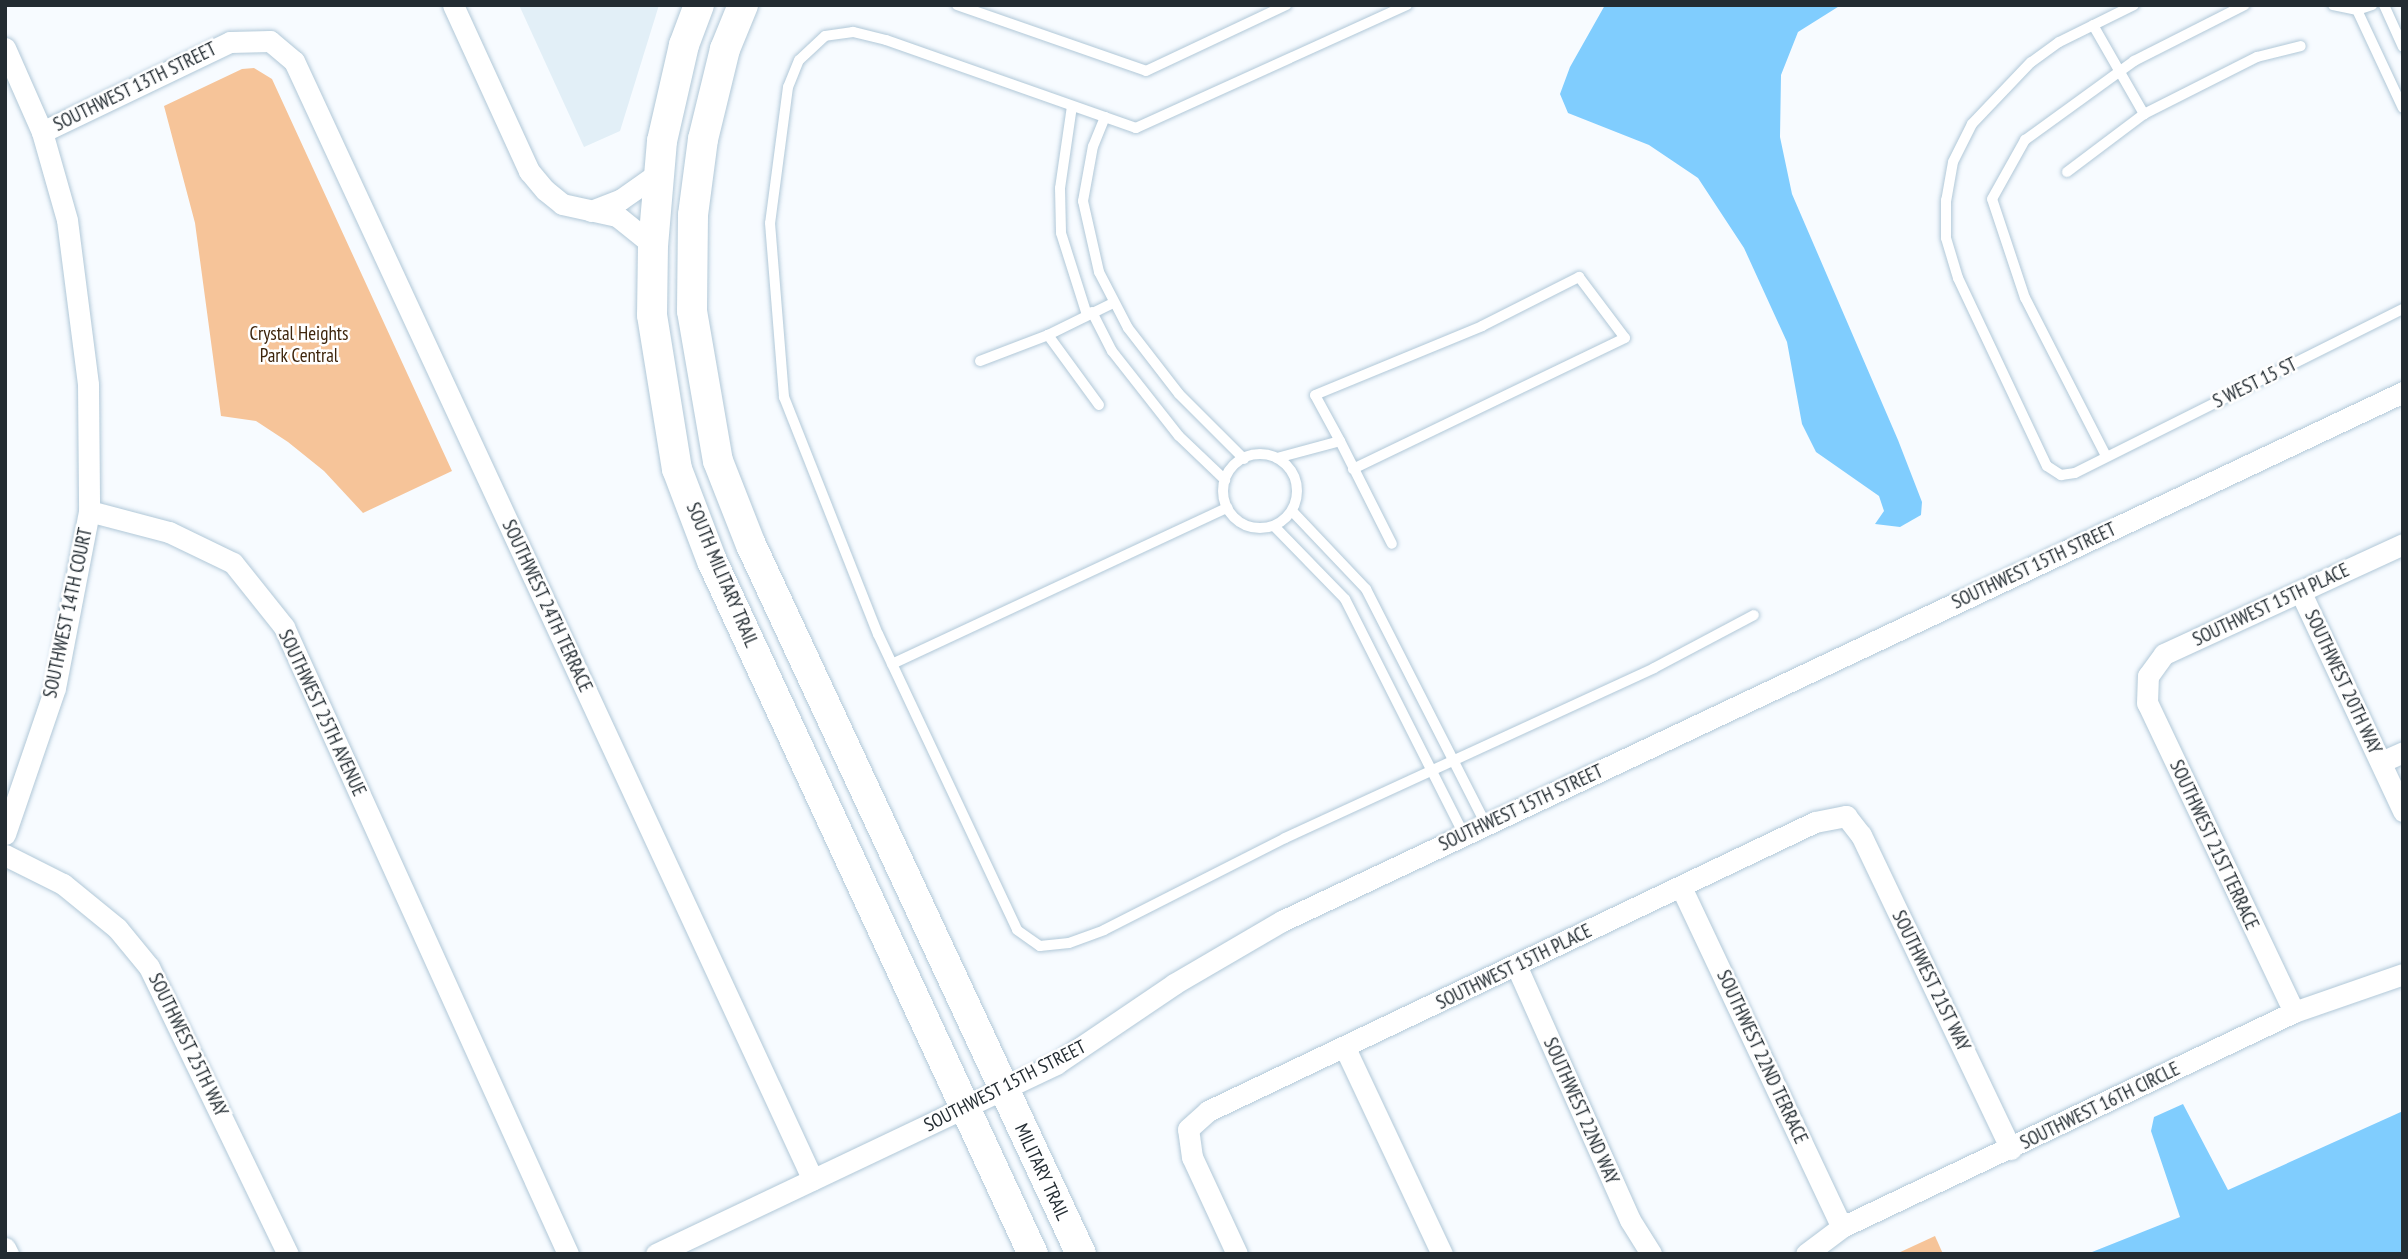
<!DOCTYPE html>
<html>
<head>
<meta charset="utf-8">
<style>
	body { margin:0 }
	#map { position:relative; width:2408px; height:1259px; overflow:hidden; background:#f7fbff; font-family:"PT Sans Narrow",sans-serif }
	div>[style] { position:absolute }
	.built>* { inset:0; background:#e2eff7 }
	.green>* { inset:0; background:#f6c499 }
	.water>* { inset:0; background:#80cdfe }
	.roads { filter:drop-shadow(0 0 2px #b1c8d8) drop-shadow(0 0 2px #b1c8d8) }
	.lane>* { height:10px; margin:-5px; padding:0 5px; transform-origin:5px; border-radius:5px; background:#fff }
	.lane>.ring { margin:-5px; padding:0; box-sizing:content-box; background:none; border:10px solid #fff; border-radius:50% }
	.street>* { height:21px; margin:-10.5px; padding:0 10.5px; transform-origin:10.5px; border-radius:10.5px; background:#fff }
	.secondary>* { height:30px; margin:-15px; padding:0 15px; transform-origin:15px; border-radius:15px; background:#fff }
	span { translate:-50% -50%; white-space:nowrap; text-align:center; line-height:1.15; -webkit-text-stroke:5px #fff; paint-order:stroke }
	.street-label { font-size:19px; color:#232c32 }
	.park-label { font-size:19px; color:#3e250c }
	.frame { position:absolute; inset:0; border:7px solid #232c32; pointer-events:none }
</style>
</head>
<body>
<div id="map">
	<div class="built">
		<div style="clip-path:polygon(519px 5px,659px 5px,620px 131px,584px 147px)"></div>
	</div>
	<div class="green">
		<div style="clip-path:polygon(254px 68px,272px 79px,452px 471px,363px 513px,324px 471px,288px 442px,256px 421px,221px 416px,195px 223px,164px 106px,242px 69px)"></div>
		<div style="clip-path:polygon(1935px 1236px,1943px 1254px,1896px 1254px)"></div>
	</div>
	<div class="water">
		<div style="clip-path:polygon(1605px 5px,1841px 5px,1798px 32px,1781px 75px,1780px 137px,1792px 194px,1898px 440px,1922px 502px,1921px 515px,1900px 527px,1875px 524px,1884px 511px,1879px 496px,1816px 452px,1802px 424px,1787px 342px,1744px 248px,1698px 178px,1649px 145px,1568px 113px,1560px 94px,1570px 67px)"></div>
		<div style="clip-path:polygon(2183px 1104px,2228px 1190px,2403px 1111px,2403px 1254px,2087px 1254px,2180px 1217px,2151px 1131px,2154px 1117px)"></div>
	</div>
	<div class="roads">
		<div class="lane">
			<div style="left:957px;top:5px;width:200px;rotate:19.2deg"></div>
			<div style="left:1146px;top:71px;width:155px;rotate:-25.2deg"></div>
			<div style="left:1407px;top:5px;width:298px;rotate:155.6deg"></div>
			<div style="left:1136px;top:128px;width:265px;rotate:-160.6deg"></div>
			<div style="left:886px;top:40px;width:34px;rotate:-166deg"></div>
			<div style="left:853px;top:32px;width:28px;rotate:172deg"></div>
			<div style="left:825px;top:36px;width:35px;rotate:137deg"></div>
			<div style="left:799px;top:60px;width:29px;rotate:112deg"></div>
			<div style="left:788px;top:87px;width:137px;rotate:97.5deg"></div>
			<div style="left:770px;top:223px;width:175px;rotate:85.4deg"></div>
			<div style="left:784px;top:397px;width:255px;rotate:68.4deg"></div>
			<div style="left:878px;top:634px;width:327px;rotate:64.8deg"></div>
			<div style="left:1017px;top:930px;width:28px;rotate:35deg"></div>
			<div style="left:1040px;top:946px;width:29px;rotate:-6deg"></div>
			<div style="left:1069px;top:943px;width:37px;rotate:-20deg"></div>
			<div style="left:1104px;top:930px;width:203px;rotate:-26.9deg"></div>
			<div style="left:1285px;top:838px;width:406px;rotate:-24.7deg"></div>
			<div style="left:1654px;top:668px;width:113px;rotate:-27.9deg"></div>
			<div style="left:2134px;top:5px;width:84px;rotate:153.7deg"></div>
			<div style="left:2059px;top:42px;width:34px;rotate:144deg"></div>
			<div style="left:2031px;top:62px;width:86px;rotate:133.6deg"></div>
			<div style="left:1972px;top:124px;width:42px;rotate:116.6deg"></div>
			<div style="left:1953px;top:162px;width:39px;rotate:100deg"></div>
			<div style="left:1946px;top:200px;width:38px;rotate:90deg"></div>
			<div style="left:1946px;top:238px;width:42px;rotate:73.3deg"></div>
			<div style="left:1958px;top:278px;width:208px;rotate:64.7deg"></div>
			<div style="left:2047px;top:466px;width:17px;rotate:33deg"></div>
			<div style="left:2061px;top:475px;width:14px;rotate:-8deg"></div>
			<div style="left:2075px;top:473px;width:367px;rotate:-26.6deg"></div>
			<div style="left:2333px;top:5px;width:25px;rotate:12deg"></div>
			<div style="left:2357px;top:10px;width:16px;rotate:-18deg"></div>
			<div style="left:2384px;top:5px;width:46px;rotate:65.7deg"></div>
			<div style="left:2357px;top:10px;width:108px;rotate:64.9deg"></div>
			<div style="left:2093px;top:25px;width:103px;rotate:60.2deg"></div>
			<div style="left:2144px;top:114px;width:127px;rotate:-26.8deg"></div>
			<div style="left:2257px;top:57px;width:45px;rotate:-14deg"></div>
			<div style="left:1072px;top:106px;width:83px;rotate:98.3deg"></div>
			<div style="left:1060px;top:188px;width:45px;rotate:88.7deg"></div>
			<div style="left:1061px;top:233px;width:86px;rotate:72.4deg"></div>
			<div style="left:1105px;top:117px;width:31px;rotate:112deg"></div>
			<div style="left:1093px;top:146px;width:56px;rotate:100.3deg"></div>
			<div style="left:1083px;top:201px;width:73px;rotate:77.3deg"></div>
			<div style="left:1099px;top:272px;width:63px;rotate:62.6deg"></div>
			<div style="left:1128px;top:328px;width:83px;rotate:52.3deg"></div>
			<div style="left:1179px;top:394px;width:92px;rotate:45deg"></div>
			<div style="left:2067px;top:172px;width:96px;rotate:-37deg"></div>
			<div style="left:1092px;top:312px;width:44px;rotate:62.9deg"></div>
			<div style="left:1112px;top:351px;width:108px;rotate:51.8deg"></div>
			<div style="left:1179px;top:436px;width:64px;rotate:43.7deg"></div>
			<div style="left:980px;top:361px;width:73px;rotate:-20.9deg"></div>
			<div style="left:1099px;top:405px;width:87px;rotate:-126.1deg"></div>
			<div style="left:1048px;top:335px;width:72px;rotate:-26.2deg"></div>
			<div style="left:1340px;top:441px;width:52px;rotate:-118.5deg"></div>
			<div style="left:1315px;top:395px;width:181px;rotate:-22.4deg"></div>
			<div style="left:1482px;top:326px;width:109px;rotate:-26.8deg"></div>
			<div style="left:1579px;top:277px;width:76px;rotate:53deg"></div>
			<div style="left:1625px;top:338px;width:302px;rotate:154.3deg"></div>
			<div style="left:2105px;top:454px;width:175px;rotate:-117.1deg"></div>
			<div style="left:2025px;top:298px;width:104px;rotate:-108.4deg"></div>
			<div style="left:1992px;top:199px;width:68px;rotate:-60.8deg"></div>
			<div style="left:2025px;top:140px;width:135px;rotate:-35.9deg"></div>
			<div style="left:2134px;top:61px;width:124px;rotate:-26.8deg"></div>
			<div class="ring" style="left:1223px;top:454px;width:64px;height:64px"></div>
			<div style="left:1277px;top:458px;width:65px;rotate:-15.1deg"></div>
			<div style="left:1340px;top:441px;width:115px;rotate:63.2deg"></div>
			<div style="left:1292px;top:511px;width:108px;rotate:46.5deg"></div>
			<div style="left:1366px;top:589px;width:265px;rotate:63deg"></div>
			<div style="left:1274px;top:526px;width:102px;rotate:45.8deg"></div>
			<div style="left:1345px;top:599px;width:264px;rotate:63.2deg"></div>
			<div style="left:892px;top:664px;width:370px;rotate:-25deg"></div>
		</div>
		<div class="street">
			<div style="left:453px;top:5px;width:183px;rotate:65.4deg"></div>
			<div style="left:529px;top:171px;width:25px;rotate:50deg"></div>
			<div style="left:545px;top:190px;width:22px;rotate:39deg"></div>
			<div style="left:562px;top:204px;width:56px;rotate:12.3deg"></div>
			<div style="left:617px;top:216px;width:46px;rotate:38.9deg"></div>
			<div style="left:5px;top:48px;width:92px;rotate:66.2deg"></div>
			<div style="left:42px;top:132px;width:91px;rotate:74.1deg"></div>
			<div style="left:67px;top:220px;width:165px;rotate:82.7deg"></div>
			<div style="left:88px;top:384px;width:127px;rotate:89.5deg"></div>
			<div style="left:89px;top:511px;width:83px;rotate:14.7deg"></div>
			<div style="left:169px;top:532px;width:71px;rotate:25.8deg"></div>
			<div style="left:233px;top:563px;width:82px;rotate:51.4deg"></div>
			<div style="left:284px;top:627px;width:688px;rotate:65.63deg"></div>
			<div style="left:42px;top:132px;width:208px;rotate:-25.6deg"></div>
			<div style="left:230px;top:42px;width:40px;rotate:-1.4deg"></div>
			<div style="left:270px;top:41px;width:31px;rotate:40deg"></div>
			<div style="left:294px;top:61px;width:1233px;rotate:65.12deg"></div>
			<div style="left:591px;top:211px;width:31px;rotate:-21deg"></div>
			<div style="left:620px;top:200px;width:45px;rotate:-35.1deg"></div>
			<div style="left:2301px;top:593px;width:241px;rotate:64.9deg"></div>
			<div style="left:2381px;top:762px;width:24px;rotate:-24deg"></div>
			<div style="left:5px;top:834px;width:154px;rotate:-71.1deg"></div>
			<div style="left:55px;top:688px;width:180px;rotate:-79.1deg"></div>
			<div style="left:5px;top:855px;width:65px;rotate:26.6deg"></div>
			<div style="left:63px;top:884px;width:70px;rotate:39.2deg"></div>
			<div style="left:117px;top:928px;width:50px;rotate:50.6deg"></div>
			<div style="left:149px;top:967px;width:319px;rotate:64.2deg"></div>
			<div style="left:1681px;top:887px;width:376px;rotate:64.7deg"></div>
			<div style="left:1516px;top:965px;width:279px;rotate:65.9deg"></div>
			<div style="left:1630px;top:1220px;width:40px;rotate:58deg"></div>
			<div style="left:2294px;top:1012px;width:342px;rotate:-115.4deg"></div>
			<div style="left:2147px;top:703px;width:27px;rotate:-88deg"></div>
			<div style="left:2148px;top:676px;width:27px;rotate:-54deg"></div>
			<div style="left:2164px;top:654px;width:263px;rotate:-24.7deg"></div>
			<div style="left:1345px;top:1048px;width:228px;rotate:64.8deg"></div>
			<div style="left:5px;top:1248px;width:7px;rotate:63deg"></div>
			<div style="left:656px;top:1254px;width:443px;rotate:-25.4deg"></div>
			<div style="left:1056px;top:1064px;width:143px;rotate:-34.1deg"></div>
			<div style="left:1174px;top:984px;width:125px;rotate:-30.3deg"></div>
			<div style="left:1282px;top:921px;width:1240px;rotate:-25.26deg"></div>
			<div style="left:1237px;top:1254px;width:107px;rotate:-114.9deg"></div>
			<div style="left:1192px;top:1157px;width:28px;rotate:-98deg"></div>
			<div style="left:1188px;top:1129px;width:27px;rotate:-42deg"></div>
			<div style="left:1208px;top:1111px;width:672px;rotate:-25.46deg"></div>
			<div style="left:1815px;top:822px;width:32px;rotate:-11deg"></div>
			<div style="left:1846px;top:816px;width:24px;rotate:52deg"></div>
			<div style="left:1861px;top:835px;width:348px;rotate:64.5deg"></div>
			<div style="left:1806px;top:1254px;width:45px;rotate:-36.9deg"></div>
			<div style="left:1842px;top:1227px;width:501px;rotate:-25.44deg"></div>
			<div style="left:2294px;top:1012px;width:115px;rotate:-19.2deg"></div>
		</div>
		<div class="secondary">
			<div style="left:699px;top:5px;width:43px;rotate:110.6deg"></div>
			<div style="left:684px;top:45px;width:98px;rotate:102.9deg"></div>
			<div style="left:662px;top:141px;width:104px;rotate:94.9deg"></div>
			<div style="left:653px;top:245px;width:70px;rotate:90.8deg"></div>
			<div style="left:652px;top:315px;width:156px;rotate:80.8deg"></div>
			<div style="left:677px;top:469px;width:98px;rotate:69.2deg"></div>
			<div style="left:712px;top:561px;width:764px;rotate:65.15deg"></div>
			<div style="left:743px;top:5px;width:48px;rotate:112.2deg"></div>
			<div style="left:725px;top:49px;width:93px;rotate:103.7deg"></div>
			<div style="left:703px;top:139px;width:77px;rotate:97.5deg"></div>
			<div style="left:693px;top:215px;width:96px;rotate:90.6deg"></div>
			<div style="left:692px;top:311px;width:152px;rotate:80.2deg"></div>
			<div style="left:718px;top:461px;width:90px;rotate:68.6deg"></div>
			<div style="left:751px;top:545px;width:782px;rotate:65.04deg"></div>
		</div>
	</div>
	<div class="street-label">
		<span style="left:135px;top:87px;rotate:-26deg">SOUTHWEST 13TH STREET</span>
		<span style="left:2255px;top:383px;rotate:-26deg">S WEST 15 ST</span>
		<span style="left:2034px;top:566px;rotate:-25deg">SOUTHWEST 15TH STREET</span>
		<span style="left:722px;top:575px;rotate:67deg">SOUTH MILITARY TRAIL</span>
		<span style="left:2271px;top:605px;rotate:-25deg">SOUTHWEST 15TH PLACE</span>
		<span style="left:547px;top:606px;rotate:65deg">SOUTHWEST 24TH TERRACE</span>
		<span style="left:68px;top:613px;rotate:-78deg">SOUTHWEST 14TH COURT</span>
		<span style="left:2343px;top:682px;rotate:65deg">SOUTHWEST 20TH WAY</span>
		<span style="left:322px;top:713px;rotate:65deg">SOUTHWEST 25TH AVENUE</span>
		<span style="left:1521px;top:808px;rotate:-25deg">SOUTHWEST 15TH STREET</span>
		<span style="left:2214px;top:845px;rotate:65deg">SOUTHWEST 21ST TERRACE</span>
		<span style="left:1514px;top:967px;rotate:-26deg">SOUTHWEST 15TH PLACE</span>
		<span style="left:1931px;top:981px;rotate:64deg">SOUTHWEST 21ST WAY</span>
		<span style="left:188px;top:1045px;rotate:64deg">SOUTHWEST 25TH WAY</span>
		<span style="left:1762px;top:1057px;rotate:65deg">SOUTHWEST 22ND TERRACE</span>
		<span style="left:1005px;top:1086px;rotate:-27deg">SOUTHWEST 15TH STREET</span>
		<span style="left:2100px;top:1106px;rotate:-26deg">SOUTHWEST 16TH CIRCLE</span>
		<span style="left:1581px;top:1111px;rotate:66deg">SOUTHWEST 22ND WAY</span>
		<span style="left:1042px;top:1172px;rotate:65deg">MILITARY TRAIL</span>
	</div>
	<div class="park-label">
		<span style="left:299px;top:345px">Crystal Heights<br>Park Central</span>
	</div>
	<div class="frame"></div>
</div>
</body>
</html>
